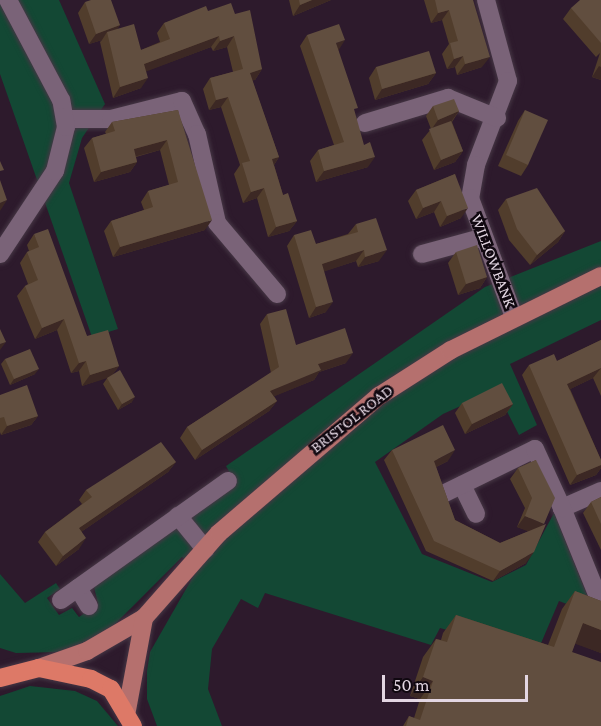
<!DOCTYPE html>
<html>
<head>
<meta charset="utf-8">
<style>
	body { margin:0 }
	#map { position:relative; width:601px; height:726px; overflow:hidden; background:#2d1a2c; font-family:"Crimson Pro",serif }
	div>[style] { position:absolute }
	.green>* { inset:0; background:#134834 }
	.roads { filter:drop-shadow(0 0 2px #463745) drop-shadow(0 0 2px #463745) }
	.minor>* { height:18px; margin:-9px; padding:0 9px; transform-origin:9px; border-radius:9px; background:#7a6378 }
	.major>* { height:18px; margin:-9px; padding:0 9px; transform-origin:9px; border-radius:9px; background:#b5706e }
	.highway>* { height:18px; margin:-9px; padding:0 9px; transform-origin:9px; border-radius:9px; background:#dd7967 }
	.wall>* { inset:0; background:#513d2c }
	.shaded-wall>* { inset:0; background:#3c2824 }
	.building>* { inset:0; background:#614e3f }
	span { translate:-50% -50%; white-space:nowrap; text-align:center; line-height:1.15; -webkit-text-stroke:5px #100810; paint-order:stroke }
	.street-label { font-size:16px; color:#e3d6e2 }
	.scale { position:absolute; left:382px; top:675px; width:146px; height:27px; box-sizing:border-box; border:3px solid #e3d6e2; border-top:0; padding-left:8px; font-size:18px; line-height:21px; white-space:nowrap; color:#e3d6e2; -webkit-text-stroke:4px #100810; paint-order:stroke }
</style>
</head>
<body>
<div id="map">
	<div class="green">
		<div style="clip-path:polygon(0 0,59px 0,105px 104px,82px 138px,69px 183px,118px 329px,92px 337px,0 74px)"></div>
		<div style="clip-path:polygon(601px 241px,601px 320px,510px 364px,537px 425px,519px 435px,496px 390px,443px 414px,375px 462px,422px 554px,492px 582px,526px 565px,554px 513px,587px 595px,582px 610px,559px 601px,536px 655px,440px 628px,431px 645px,265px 593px,258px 608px,241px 599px,212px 649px,208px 689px,222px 726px,157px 726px,147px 699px,147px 671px,150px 652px,198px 568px,182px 557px,104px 635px,61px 652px,16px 653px,0 648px,0 574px,25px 603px,56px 583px,60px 589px,47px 598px,59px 615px,72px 608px,79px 617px,98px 604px,94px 587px,235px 482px,226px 466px,485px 287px)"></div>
		<div style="clip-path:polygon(30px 686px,75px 691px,97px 701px,118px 726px,0 726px,0 696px)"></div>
	</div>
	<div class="roads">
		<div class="minor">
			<div style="left:486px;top:0;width:84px;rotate:74.8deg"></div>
			<div style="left:508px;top:81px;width:90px;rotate:110.9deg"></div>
			<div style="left:476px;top:165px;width:34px;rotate:100deg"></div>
			<div style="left:470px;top:198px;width:127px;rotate:69.7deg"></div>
			<div style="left:66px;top:119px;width:45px"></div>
			<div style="left:111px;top:119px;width:73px;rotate:-14.2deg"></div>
			<div style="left:182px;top:101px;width:36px;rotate:66deg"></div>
			<div style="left:197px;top:134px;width:91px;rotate:77.3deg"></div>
			<div style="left:217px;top:223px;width:93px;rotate:49.8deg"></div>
			<div style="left:365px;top:123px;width:87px;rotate:-16.8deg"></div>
			<div style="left:448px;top:98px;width:53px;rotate:22.2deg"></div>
			<div style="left:0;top:254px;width:100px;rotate:-56.5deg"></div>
			<div style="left:55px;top:171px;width:45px;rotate:-76deg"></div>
			<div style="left:66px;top:127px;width:27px;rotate:-100deg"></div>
			<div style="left:61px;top:100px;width:113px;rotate:-117.9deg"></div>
			<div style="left:422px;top:254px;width:61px;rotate:-15.2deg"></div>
			<div style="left:462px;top:485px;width:32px;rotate:64deg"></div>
			<div style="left:601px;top:491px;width:43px;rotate:156.4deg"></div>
			<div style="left:562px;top:508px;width:104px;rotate:67.9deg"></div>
			<div style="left:445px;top:493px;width:100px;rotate:-26.1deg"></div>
			<div style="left:535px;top:449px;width:65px;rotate:65.4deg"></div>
			<div style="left:178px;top:516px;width:43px;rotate:50.7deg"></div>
			<div style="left:78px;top:588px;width:21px;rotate:59deg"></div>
			<div style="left:61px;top:600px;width:205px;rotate:-35.5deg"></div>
		</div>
		<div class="major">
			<div style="left:39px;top:668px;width:51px;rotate:-19.5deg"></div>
			<div style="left:87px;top:651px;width:66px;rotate:-30.1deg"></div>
			<div style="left:144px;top:618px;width:113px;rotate:-48.6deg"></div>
			<div style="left:219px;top:533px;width:211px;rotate:-40.6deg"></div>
			<div style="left:379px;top:396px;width:85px;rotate:-32.6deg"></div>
			<div style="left:451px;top:350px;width:167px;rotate:-26.3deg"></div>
			<div style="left:127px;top:710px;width:94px;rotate:-79.5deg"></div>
		</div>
		<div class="highway">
			<div style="left:0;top:678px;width:40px;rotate:-14.4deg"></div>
			<div style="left:39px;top:668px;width:53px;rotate:11.9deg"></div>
			<div style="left:91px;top:679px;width:22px;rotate:27deg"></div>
			<div style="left:111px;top:689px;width:43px;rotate:59.3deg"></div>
		</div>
	</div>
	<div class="wall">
		<div style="clip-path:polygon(289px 0,331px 0,293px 16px)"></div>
		<div style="clip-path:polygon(424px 0,473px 0,482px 67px,457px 75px,455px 67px,447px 69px,442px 54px,449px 44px,442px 20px,431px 23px)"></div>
		<div style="clip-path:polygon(601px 0,601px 80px,592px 77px,600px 53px,596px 57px,563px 19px,571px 8px)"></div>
		<div style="clip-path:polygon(85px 2px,120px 25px,117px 29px,141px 50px,160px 42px,157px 33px,164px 23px,208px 11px,235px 14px,262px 69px,255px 80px,252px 80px,279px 157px,274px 165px,283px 195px,297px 221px,289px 231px,268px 237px,257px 198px,243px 203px,234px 174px,240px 165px,221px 107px,209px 110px,203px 89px,210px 78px,233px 72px,227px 47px,213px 51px,211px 47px,146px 71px,141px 88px,113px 98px,100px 42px,102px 40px,89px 44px,78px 13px)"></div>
		<div style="clip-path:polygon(307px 35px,338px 50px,368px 167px,316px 182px,310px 161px,318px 150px,334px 145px,300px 46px)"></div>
		<div style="clip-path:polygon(376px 67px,436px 73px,428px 84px,375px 100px,369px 78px)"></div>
		<div style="clip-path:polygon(433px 106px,459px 111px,452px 122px,463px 151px,455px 162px,434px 170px,422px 140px,431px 129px,426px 116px)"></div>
		<div style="clip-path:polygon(178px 110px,205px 230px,113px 257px,104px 231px,111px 221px,144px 210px,141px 202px,148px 191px,169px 185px,160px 150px,136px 157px,137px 162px,130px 172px,94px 182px,84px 148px,92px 138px,106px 134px,105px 132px,112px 122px)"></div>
		<div style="clip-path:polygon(525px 110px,528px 165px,521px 176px,498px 166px,518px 121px)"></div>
		<div style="clip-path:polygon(455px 174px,461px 218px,440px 227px,434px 212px,416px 219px,408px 201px,416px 190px)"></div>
		<div style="clip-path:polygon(506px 199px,565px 231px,558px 242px,530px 265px,509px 240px,498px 210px)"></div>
		<div style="clip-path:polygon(356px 224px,379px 261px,358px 267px,356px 261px,324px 271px,326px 312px,309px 318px,287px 246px,294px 235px,316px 244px,348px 234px)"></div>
		<div style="clip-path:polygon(34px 234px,87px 336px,119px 366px,112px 375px,132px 402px,118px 410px,103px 384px,108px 377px,82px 386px,79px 371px,71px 373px,57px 330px,35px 339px,17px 296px,25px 286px,28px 284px,20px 263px,27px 252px,29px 251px,27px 245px)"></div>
		<div style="clip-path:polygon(456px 252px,487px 277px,480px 288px,458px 295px,448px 263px)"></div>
		<div style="clip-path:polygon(267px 314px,296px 345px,346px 363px,319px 372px,314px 380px,274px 396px,277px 401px,269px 411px,195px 460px,180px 438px,187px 427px,271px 373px,260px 324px)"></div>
		<div style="clip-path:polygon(601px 340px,601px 396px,593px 378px,570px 389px,601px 460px,601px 468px,596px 475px,570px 485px,522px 375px,529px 365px,557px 361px)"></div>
		<div style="clip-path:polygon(5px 359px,35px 374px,10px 385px,1px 364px)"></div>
		<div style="clip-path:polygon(0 395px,38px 416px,31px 425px,1px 435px,0 432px)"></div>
		<div style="clip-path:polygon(462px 403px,513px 404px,505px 415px,465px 434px,455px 413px)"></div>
		<div style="clip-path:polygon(392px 450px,448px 461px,436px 467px,455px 520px,500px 543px,529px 531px,517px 527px,525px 508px,510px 479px,518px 468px,536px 460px,526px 563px,493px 581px,426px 551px,384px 460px)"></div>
		<div style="clip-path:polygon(176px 462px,168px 472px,81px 532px,79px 549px,56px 566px,38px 542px,45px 532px,82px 504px,79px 500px,86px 490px)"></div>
		<div style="clip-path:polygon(601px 497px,601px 550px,583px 513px,591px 502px)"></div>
		<div style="clip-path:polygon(575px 591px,601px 601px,601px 653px,575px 643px,572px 652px,601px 726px,403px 726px,409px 716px,414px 718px,420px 699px,410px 696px,423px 657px,436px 639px,441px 640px,443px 633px,456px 615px,548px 645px,562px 609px)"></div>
	</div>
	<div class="shaded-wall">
		<div style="clip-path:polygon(312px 0,331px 0,293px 16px,300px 5px)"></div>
		<div style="clip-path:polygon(449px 10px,442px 20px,431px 23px,438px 13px)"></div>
		<div style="clip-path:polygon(120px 25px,112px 36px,107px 32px,102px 40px,89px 44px,96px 34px)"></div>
		<div style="clip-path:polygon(219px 36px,211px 47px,137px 75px,144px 64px)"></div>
		<div style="clip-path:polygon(234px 36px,227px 47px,213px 51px,220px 41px)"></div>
		<div style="clip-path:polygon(345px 40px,338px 51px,336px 43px)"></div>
		<div style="clip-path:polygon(463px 56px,455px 67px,447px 69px,454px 59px)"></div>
		<div style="clip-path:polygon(490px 57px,482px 67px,457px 75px,465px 64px)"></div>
		<div style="clip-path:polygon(599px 66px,601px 67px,601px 80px,592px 77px)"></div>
		<div style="clip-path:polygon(262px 69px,255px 80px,242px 83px,250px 73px)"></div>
		<div style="clip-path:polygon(436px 73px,428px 84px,375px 100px,382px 89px)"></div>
		<div style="clip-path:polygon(148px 78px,141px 88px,113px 98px,120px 87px)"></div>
		<div style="clip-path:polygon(228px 97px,221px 107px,209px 110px,216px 100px)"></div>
		<div style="clip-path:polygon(459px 111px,451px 122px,431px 130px,438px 120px)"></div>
		<div style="clip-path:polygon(167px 140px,160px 150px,126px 159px,134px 149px)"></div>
		<div style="clip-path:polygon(463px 151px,455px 162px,434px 170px,441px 160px)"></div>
		<div style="clip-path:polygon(279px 157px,272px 168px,272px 159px)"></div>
		<div style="clip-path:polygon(375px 157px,368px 167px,316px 182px,324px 171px)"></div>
		<div style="clip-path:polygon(137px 162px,130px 172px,94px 182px,101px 172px)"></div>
		<div style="clip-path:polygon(264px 188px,257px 198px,243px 203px,251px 192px)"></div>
		<div style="clip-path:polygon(7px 200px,0 211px,0 203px)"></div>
		<div style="clip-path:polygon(441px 201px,434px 212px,416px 219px,423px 208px)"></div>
		<div style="clip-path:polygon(468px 208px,461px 218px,440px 227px,447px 216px)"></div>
		<div style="clip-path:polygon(212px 220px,205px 230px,113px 257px,120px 247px)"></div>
		<div style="clip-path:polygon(297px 221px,289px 231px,268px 237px,276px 227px)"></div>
		<div style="clip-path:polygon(565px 231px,558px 242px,530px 265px,537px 255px)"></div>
		<div style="clip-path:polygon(364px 250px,356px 261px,314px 275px,322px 264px)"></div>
		<div style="clip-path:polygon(387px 250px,379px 261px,358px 267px,365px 257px)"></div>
		<div style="clip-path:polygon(487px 277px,480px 288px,458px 295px,466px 284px)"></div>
		<div style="clip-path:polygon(333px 302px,326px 312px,309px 318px,316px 307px)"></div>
		<div style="clip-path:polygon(64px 319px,57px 330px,35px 339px,42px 328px)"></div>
		<div style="clip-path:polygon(6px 342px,0 350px,0 344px)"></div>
		<div style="clip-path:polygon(353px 353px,346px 363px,319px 372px,314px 380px,263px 401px,270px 391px,318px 364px)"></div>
		<div style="clip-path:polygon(86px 361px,79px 371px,71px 373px,79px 363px)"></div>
		<div style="clip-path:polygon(119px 366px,111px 377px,82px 386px,90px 375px)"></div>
		<div style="clip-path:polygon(601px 368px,593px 378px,560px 394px,567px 384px)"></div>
		<div style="clip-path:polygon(39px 369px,35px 374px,10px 385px,14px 379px)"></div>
		<div style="clip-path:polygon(135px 397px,132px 402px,118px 410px,122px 404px)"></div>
		<div style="clip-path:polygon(277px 401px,269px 411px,195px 460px,202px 450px)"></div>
		<div style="clip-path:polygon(513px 404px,505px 415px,465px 434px,472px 424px)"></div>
		<div style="clip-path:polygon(38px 416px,31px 425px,1px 435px,7px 426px)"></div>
		<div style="clip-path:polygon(455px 450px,448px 461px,426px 472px,434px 461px)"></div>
		<div style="clip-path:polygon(176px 462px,168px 472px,71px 539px,79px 528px)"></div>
		<div style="clip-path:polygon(601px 465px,601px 468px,596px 475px,570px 485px,577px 475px)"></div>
		<div style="clip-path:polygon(525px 516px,544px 524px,537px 535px,517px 527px)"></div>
		<div style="clip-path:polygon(86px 538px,79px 549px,56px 566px,63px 556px)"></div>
		<div style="clip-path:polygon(534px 552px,526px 563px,493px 581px,500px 571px)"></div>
		<div style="clip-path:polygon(583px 623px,601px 630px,601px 653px,570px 642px)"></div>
		<div style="clip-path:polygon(423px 677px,433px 681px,420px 699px,410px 696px)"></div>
	</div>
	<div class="building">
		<div style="clip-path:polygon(91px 0,111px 0,120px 25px,96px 34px,85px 2px)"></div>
		<div style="clip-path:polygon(299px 0,312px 0,300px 5px)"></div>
		<div style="clip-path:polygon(435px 0,473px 0,490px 57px,465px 64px,463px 56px,454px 59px,450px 43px,458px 41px,449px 10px,438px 13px)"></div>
		<div style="clip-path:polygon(580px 0,601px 0,601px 43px,571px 8px)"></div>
		<div style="clip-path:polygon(231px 3px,235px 14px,250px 10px,262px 69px,250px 73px,279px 157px,272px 159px,283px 195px,288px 193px,297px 221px,276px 227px,264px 188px,251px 192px,242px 163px,250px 161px,228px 97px,216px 100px,210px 78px,243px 69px,234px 36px,220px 41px,219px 36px,144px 64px,148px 78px,120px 87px,107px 32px,134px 24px,141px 50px,170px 39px,164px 23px,206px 6px,208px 11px)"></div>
		<div style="clip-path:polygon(339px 24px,345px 40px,336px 43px,358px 108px,354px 109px,364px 145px,370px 142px,375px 157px,324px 171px,318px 150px,344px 142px,307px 35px)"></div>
		<div style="clip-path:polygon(429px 51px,436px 73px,382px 89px,376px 67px)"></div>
		<div style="clip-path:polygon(454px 99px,459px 111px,438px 120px,433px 106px)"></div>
		<div style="clip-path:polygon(178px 110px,212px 220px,120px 247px,111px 221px,153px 207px,148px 191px,178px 182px,167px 140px,134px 149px,137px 162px,101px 172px,92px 138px,115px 131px,112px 122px)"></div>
		<div style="clip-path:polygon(525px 110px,548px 120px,528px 165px,506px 155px)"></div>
		<div style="clip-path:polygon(451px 121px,463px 151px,441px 160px,429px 129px)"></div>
		<div style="clip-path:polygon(0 161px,4px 170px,0 171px)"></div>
		<div style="clip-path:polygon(455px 174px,468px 208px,447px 216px,441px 201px,423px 208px,416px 190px)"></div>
		<div style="clip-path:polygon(0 180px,7px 200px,0 203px)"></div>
		<div style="clip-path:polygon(537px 188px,565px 231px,537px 255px,517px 229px,506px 199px)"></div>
		<div style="clip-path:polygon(376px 218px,387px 250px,365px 257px,364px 250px,322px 264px,333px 302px,316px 307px,294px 235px,311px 230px,316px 244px,358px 232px,356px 224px)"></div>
		<div style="clip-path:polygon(48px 229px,87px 336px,108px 330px,119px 366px,90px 375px,86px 361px,79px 363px,64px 319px,42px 328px,25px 286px,38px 280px,27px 252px,39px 247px,34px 234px)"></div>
		<div style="clip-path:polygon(477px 245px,487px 277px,466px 284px,456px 252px)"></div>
		<div style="clip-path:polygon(286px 309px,296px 345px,345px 328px,353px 353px,318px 364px,321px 370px,270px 391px,277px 401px,202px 450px,187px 427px,279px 367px,267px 314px)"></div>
		<div style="clip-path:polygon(0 329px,6px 342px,0 344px)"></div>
		<div style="clip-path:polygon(601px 340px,601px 369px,601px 368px,567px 384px,601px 460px,601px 465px,577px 475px,529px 365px,554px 354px,557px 361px)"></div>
		<div style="clip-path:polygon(30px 349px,39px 369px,14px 379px,5px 359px)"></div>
		<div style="clip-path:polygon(120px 370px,135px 397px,122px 404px,107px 378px)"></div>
		<div style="clip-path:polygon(502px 383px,513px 404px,472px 424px,462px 403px)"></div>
		<div style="clip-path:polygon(27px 385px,38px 416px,7px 426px,4px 417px,0 418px,0 395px)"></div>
		<div style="clip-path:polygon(443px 425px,455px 450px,434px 461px,455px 520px,500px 543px,546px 524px,534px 552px,500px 571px,434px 541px,392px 450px)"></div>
		<div style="clip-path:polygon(161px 442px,176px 462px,79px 528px,86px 538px,63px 556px,45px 532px,92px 497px,86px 490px)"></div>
		<div style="clip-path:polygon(536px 460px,555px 498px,544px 524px,525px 516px,532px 498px,518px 468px)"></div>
		<div style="clip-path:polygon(601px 497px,601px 524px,591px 502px)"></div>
		<div style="clip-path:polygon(575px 591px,601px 601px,601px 630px,583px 623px,572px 652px,601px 662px,601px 726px,406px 726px,409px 716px,420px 720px,433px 681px,423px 677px,436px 639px,447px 642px,456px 615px,554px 647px)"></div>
	</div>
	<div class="street-label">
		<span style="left:493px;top:261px;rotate:69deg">WILLOWBANK</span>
		<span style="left:352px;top:419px;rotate:-38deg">BRISTOL ROAD</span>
	</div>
	<div class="scale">50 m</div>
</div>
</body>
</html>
